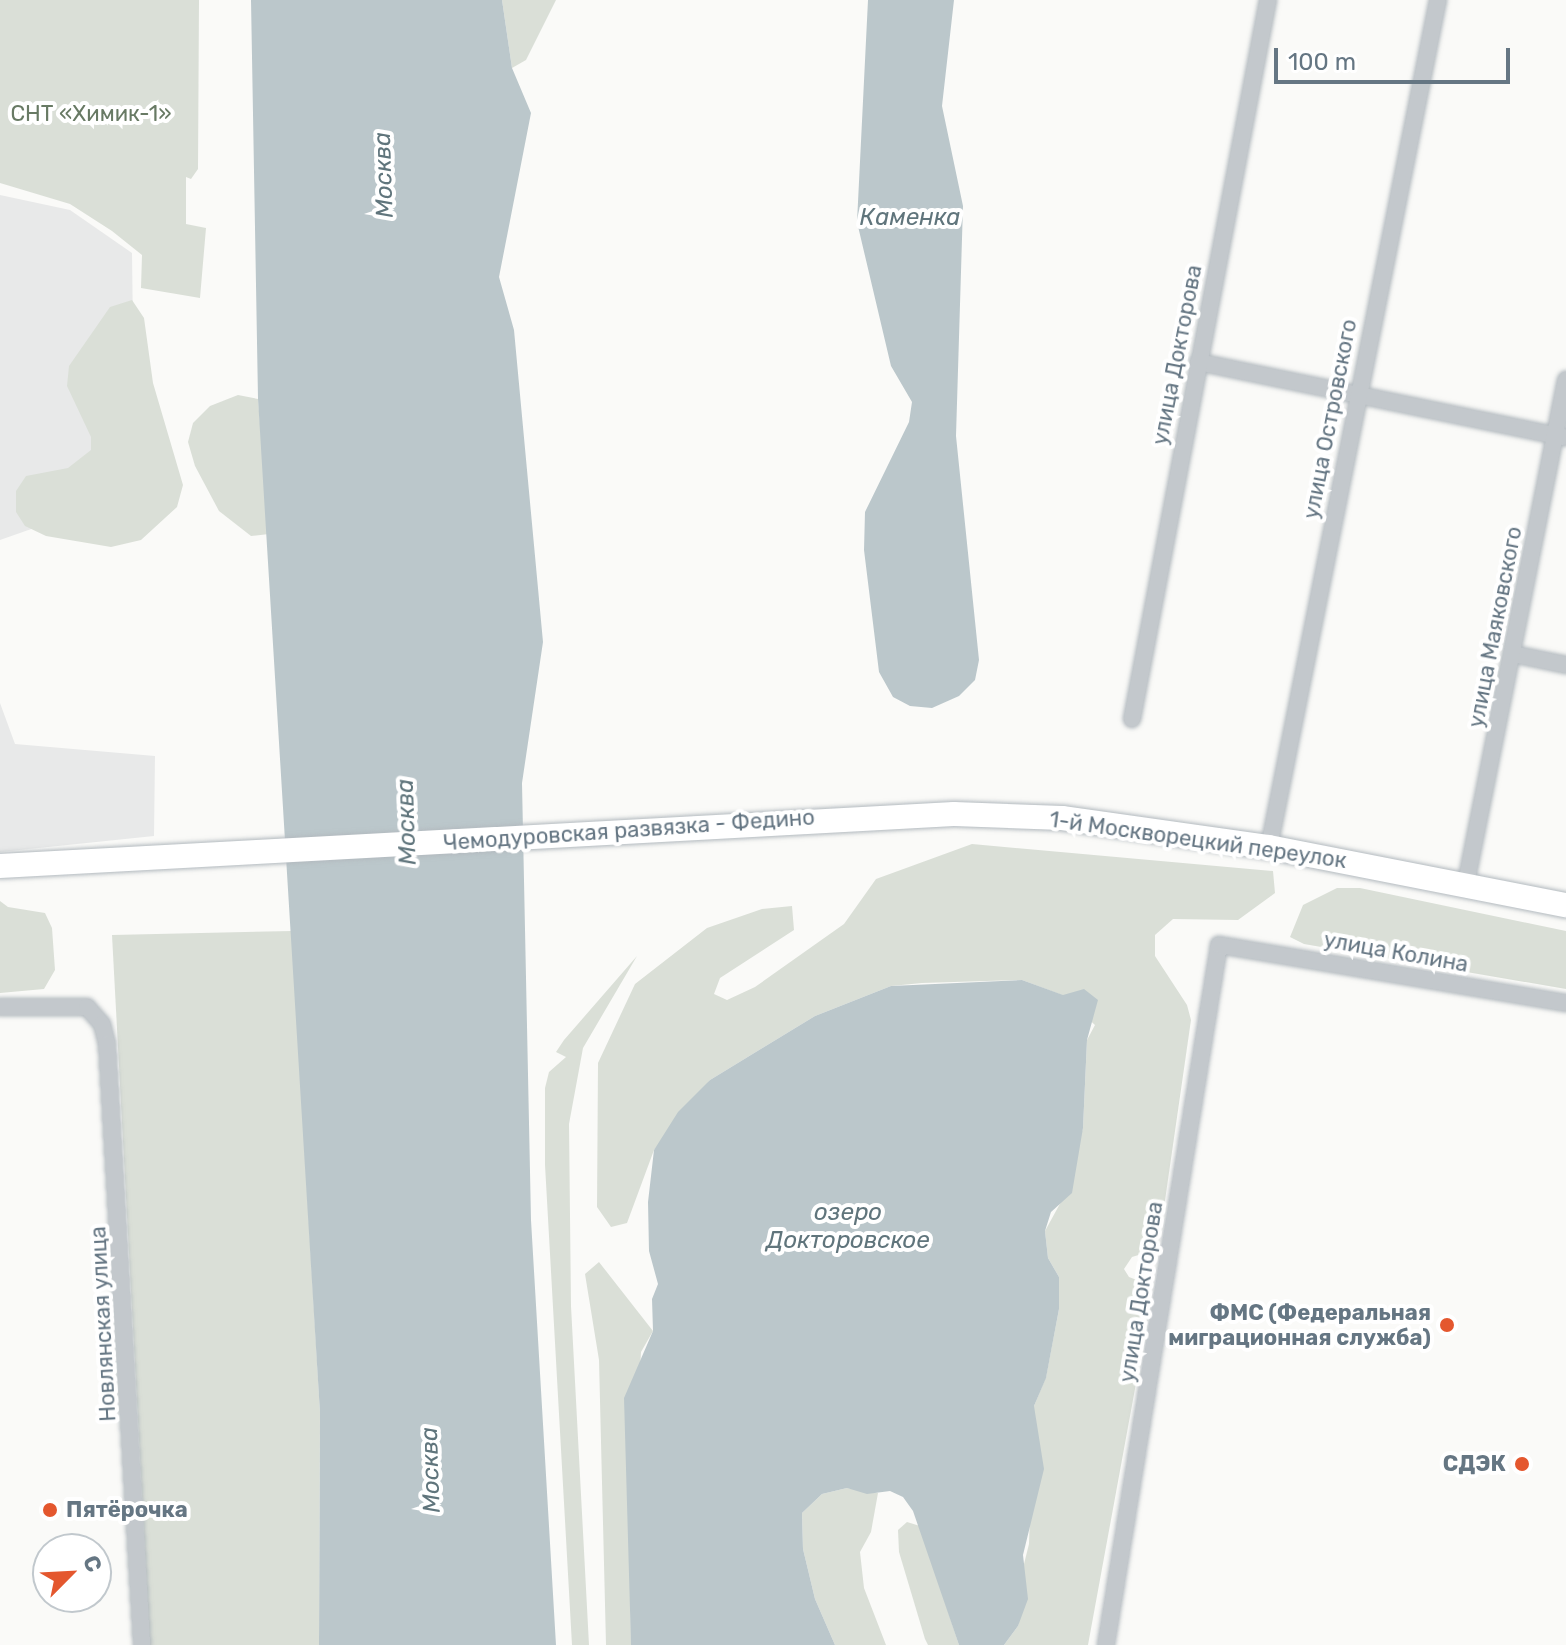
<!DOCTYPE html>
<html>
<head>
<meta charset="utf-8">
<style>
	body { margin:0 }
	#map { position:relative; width:1566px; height:1645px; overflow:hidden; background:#fafaf8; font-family:Rubik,sans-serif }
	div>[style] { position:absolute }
	.built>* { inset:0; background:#e8e9e9 }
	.green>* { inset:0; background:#dadfd7 }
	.water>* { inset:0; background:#bbc7cb }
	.roads { filter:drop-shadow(0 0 2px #b3babf) drop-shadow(0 0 2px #b3babf) }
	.street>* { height:16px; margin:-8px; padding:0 8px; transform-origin:8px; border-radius:8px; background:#c3c8cc }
	.secondary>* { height:24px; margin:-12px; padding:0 12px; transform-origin:12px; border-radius:12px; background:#fff }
	.dots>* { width:22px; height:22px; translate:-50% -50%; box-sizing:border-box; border:4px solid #fff; border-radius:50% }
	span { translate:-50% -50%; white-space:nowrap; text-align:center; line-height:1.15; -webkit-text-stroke:8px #fff; paint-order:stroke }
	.park-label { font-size:22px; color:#687a64 }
	.street-label { font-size:22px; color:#657683 }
	.poi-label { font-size:22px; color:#657683; font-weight:700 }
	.right { translate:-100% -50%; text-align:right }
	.left { translate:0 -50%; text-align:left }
	.water-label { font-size:24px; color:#60757c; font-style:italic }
	.north { position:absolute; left:32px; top:1533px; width:80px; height:80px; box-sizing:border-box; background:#fff; border:2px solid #c1c8cd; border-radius:50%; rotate:66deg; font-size:22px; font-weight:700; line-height:32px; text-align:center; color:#657683 }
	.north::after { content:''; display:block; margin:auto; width:28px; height:36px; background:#e4572e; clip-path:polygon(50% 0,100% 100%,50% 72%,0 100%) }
	.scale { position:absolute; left:1274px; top:48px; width:236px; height:36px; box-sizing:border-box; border:4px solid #657683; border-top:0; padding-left:10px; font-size:24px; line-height:28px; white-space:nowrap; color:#657683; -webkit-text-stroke:6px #fff; paint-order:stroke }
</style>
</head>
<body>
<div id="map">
	<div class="built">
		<div style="clip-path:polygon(0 195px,70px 210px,132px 253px,133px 331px,131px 494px,0 540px)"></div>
		<div style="clip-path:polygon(0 703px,15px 744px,155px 756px,154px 836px,0 852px)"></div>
	</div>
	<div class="green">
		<div style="clip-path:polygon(0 0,199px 0,198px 169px,191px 179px,186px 177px,186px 224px,206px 228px,200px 298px,141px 288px,142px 255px,112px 231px,70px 204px,0 183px)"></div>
		<div style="clip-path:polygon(502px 0,556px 0,526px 60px,512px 68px)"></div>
		<div style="clip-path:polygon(132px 300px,144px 318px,153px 383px,183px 485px,177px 507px,141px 540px,111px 547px,46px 536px,25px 526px,16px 512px,16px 491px,26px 476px,68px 468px,91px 450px,91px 437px,67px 386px,69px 366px,110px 307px)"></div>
		<div style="clip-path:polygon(238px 395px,258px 399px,269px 534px,251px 536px,219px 511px,195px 466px,188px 442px,193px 423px,210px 406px)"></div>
		<div style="clip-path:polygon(972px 844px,1273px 871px,1275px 893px,1238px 920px,1173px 919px,1155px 935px,1155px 956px,1187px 1005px,1191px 1020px,1158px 1249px,1132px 1257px,1124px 1269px,1129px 1277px,1147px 1284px,1150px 1307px,1088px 1645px,1004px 1645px,1018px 1626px,1026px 1585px,1021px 1576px,1029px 1544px,1034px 1406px,1046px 1377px,1059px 1309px,1059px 1277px,1048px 1258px,1045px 1231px,1062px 1200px,1083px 1128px,1087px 1040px,1095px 1025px,1062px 995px,1022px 980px,922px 983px,891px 986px,815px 1016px,710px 1080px,654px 1150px,627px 1223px,611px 1227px,597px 1207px,598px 1063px,635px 984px,707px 928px,762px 909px,792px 906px,794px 930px,720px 978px,714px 994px,727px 1000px,755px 987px,844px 924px,876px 879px)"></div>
		<div style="clip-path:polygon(1337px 888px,1360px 888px,1566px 931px,1566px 989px,1304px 944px,1290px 937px,1303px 905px)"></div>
		<div style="clip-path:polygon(0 901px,8px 907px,45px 913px,52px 928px,55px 970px,44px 989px,0 993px)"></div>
		<div style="clip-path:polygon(292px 931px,320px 1413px,319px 1645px,150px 1645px,112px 935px)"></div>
		<div style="clip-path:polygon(637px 956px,583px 1048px,569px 1124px,571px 1306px,589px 1645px,572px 1645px,545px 1165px,545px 1088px,549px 1072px,566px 1057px,556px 1052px,564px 1040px)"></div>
		<div style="clip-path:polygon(599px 1262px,653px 1331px,641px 1352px,630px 1557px,631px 1645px,606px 1645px,599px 1360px,585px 1274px)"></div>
		<div style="clip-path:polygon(847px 1488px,878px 1493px,871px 1532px,860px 1552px,864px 1588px,886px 1645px,835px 1645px,815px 1599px,803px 1549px,802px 1513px,822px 1494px)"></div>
		<div style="clip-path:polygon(907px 1522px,920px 1526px,959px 1645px,928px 1645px,925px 1639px,899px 1552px,898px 1530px)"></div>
	</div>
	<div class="water">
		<div style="clip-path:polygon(251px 0,502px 0,512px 68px,531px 113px,499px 277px,514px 330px,543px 642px,522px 783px,531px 1220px,556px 1645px,319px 1645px,320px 1413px,258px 399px)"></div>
		<div style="clip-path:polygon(868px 0,954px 0,942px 106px,963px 206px,956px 436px,979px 660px,975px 680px,959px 696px,932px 708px,910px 706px,893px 697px,879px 672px,864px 550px,865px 512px,909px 422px,912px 402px,891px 366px,857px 222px)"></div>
		<div style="clip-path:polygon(1022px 980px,1063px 995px,1084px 989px,1098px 1000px,1087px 1040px,1083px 1128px,1072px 1193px,1051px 1212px,1045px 1231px,1048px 1258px,1059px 1277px,1059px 1309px,1046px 1378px,1034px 1406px,1044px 1469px,1023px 1555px,1028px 1599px,1018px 1626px,1004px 1645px,959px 1645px,913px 1511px,903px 1497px,890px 1491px,867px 1494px,847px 1488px,822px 1494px,802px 1513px,803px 1549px,815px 1599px,835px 1645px,631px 1645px,624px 1398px,653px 1331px,652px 1299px,658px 1284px,649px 1251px,648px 1202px,654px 1150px,678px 1112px,710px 1080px,815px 1016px,891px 986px)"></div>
	</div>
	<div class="roads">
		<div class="street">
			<div style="left:1198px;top:362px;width:374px;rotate:11.6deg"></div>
			<div style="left:1513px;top:654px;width:54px;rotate:11.7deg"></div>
			<div style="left:1132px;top:719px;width:732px;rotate:-79.29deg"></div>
			<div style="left:1269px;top:847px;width:864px;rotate:-78.72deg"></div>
			<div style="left:1466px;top:883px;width:513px;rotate:-78.76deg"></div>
			<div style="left:0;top:1007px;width:87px"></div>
			<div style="left:87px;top:1007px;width:23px;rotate:49deg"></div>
			<div style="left:102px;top:1024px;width:21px;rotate:76deg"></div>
			<div style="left:107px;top:1044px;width:602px;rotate:86.67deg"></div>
			<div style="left:1106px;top:1645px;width:709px;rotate:-80.83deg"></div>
			<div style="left:1219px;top:945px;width:352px;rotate:9.5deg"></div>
		</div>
		<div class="secondary">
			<div style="left:0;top:866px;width:955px;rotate:-3.12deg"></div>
			<div style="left:954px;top:814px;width:108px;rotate:2.1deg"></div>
			<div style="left:1062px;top:818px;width:209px;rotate:8deg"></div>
			<div style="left:1269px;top:847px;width:303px;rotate:11.1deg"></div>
		</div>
	</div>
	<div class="dots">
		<div style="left:1447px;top:1325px;background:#e4572e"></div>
		<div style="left:1522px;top:1464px;background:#e4572e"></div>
		<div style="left:50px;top:1510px;background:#e4572e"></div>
	</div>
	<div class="park-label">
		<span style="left:91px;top:114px">СНТ «Химик-1»</span>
	</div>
	<div class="street-label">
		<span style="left:1177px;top:355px;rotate:-79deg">улица Докторова</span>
		<span style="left:1330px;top:419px;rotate:-79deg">улица Островского</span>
		<span style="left:1495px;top:627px;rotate:-79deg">улица Маяковского</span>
		<span style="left:629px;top:830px;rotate:-4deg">Чемодуровская развязка - Федино</span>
		<span style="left:1198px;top:840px;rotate:8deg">1-й Москворецкий переулок</span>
		<span style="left:1396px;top:952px;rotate:10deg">улица Колина</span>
		<span style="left:1141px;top:1292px;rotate:-81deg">улица Докторова</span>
		<span style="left:103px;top:1324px;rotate:-93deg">Новлянская улица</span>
	</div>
	<div class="poi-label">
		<span class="right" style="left:1431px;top:1325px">ФМС (Федеральная<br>миграционная служба)</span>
		<span class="right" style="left:1506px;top:1464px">СДЭК</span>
		<span class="left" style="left:66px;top:1510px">Пятёрочка</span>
	</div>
	<div class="water-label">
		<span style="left:384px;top:175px;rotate:-92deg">Москва</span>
		<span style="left:910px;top:218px">Каменка</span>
		<span style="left:407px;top:822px;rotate:-92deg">Москва</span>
		<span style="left:848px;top:1227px">озеро<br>Докторовское</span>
		<span style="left:431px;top:1470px;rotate:-92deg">Москва</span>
	</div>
	<div class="north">С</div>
	<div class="scale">100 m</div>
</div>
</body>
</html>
